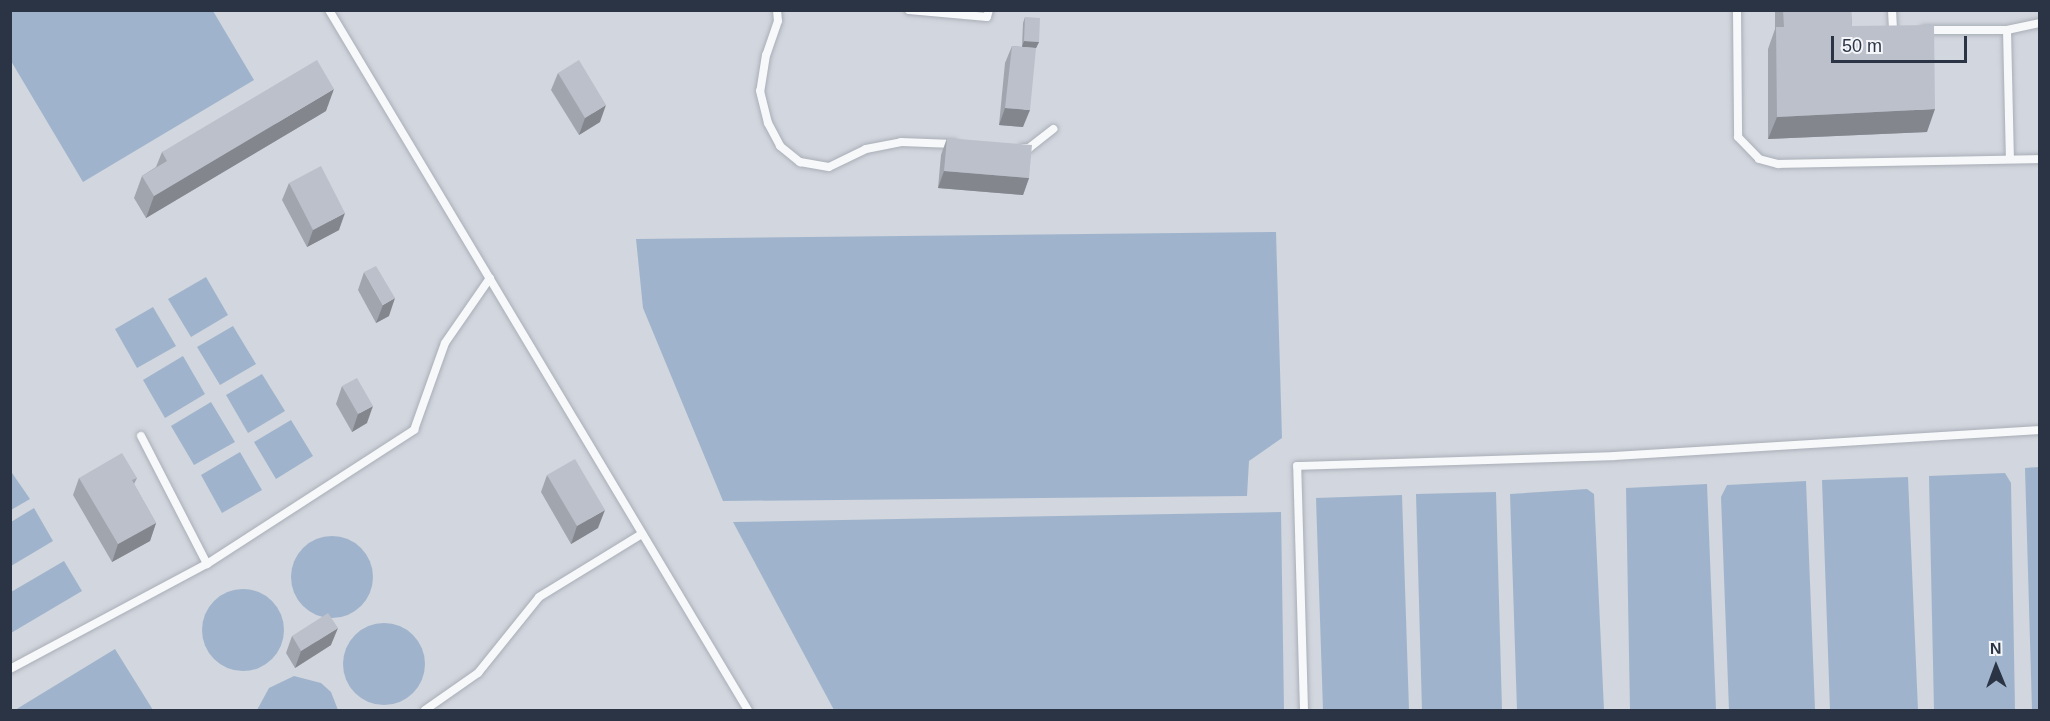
<!DOCTYPE html>
<html>
<head>
<meta charset="utf-8">
<style>
	body { margin:0 }
	#map { position:relative; width:2050px; height:721px; overflow:hidden; background:#e4e7ec; font-family:Helvetica,sans-serif }
	div>[style] { position:absolute }
	.built>* { inset:0; background:#d2d6de }
	.water>* { inset:0; background:#9fb4cc }
	.round { border-radius:50% }
	.roads { filter:drop-shadow(0 0 2px #a9aeb7) drop-shadow(0 0 2px #a9aeb7) }
	.lane>* { height:8px; margin:-4px; padding:0 4px; transform-origin:4px; border-radius:4px; background:#f7f8fa }
	.wall>* { inset:0; background:#a1a5ae }
	.shaded-wall>* { inset:0; background:#83868d }
	.building>* { inset:0; background:#bbc0ca }
	span { translate:-50% -50%; white-space:nowrap; text-align:center; line-height:1.15; -webkit-text-stroke:4.5px #f4f6f9; paint-order:stroke }
	.frame { position:absolute; inset:0; border:12px solid #2b3445; pointer-events:none }
	.north { position:absolute; left:1966px; top:637px; width:60px; height:60px; -webkit-text-stroke:4px #f4f6f9; paint-order:stroke; rotate:359deg; font-size:16px; font-weight:700; line-height:24px; text-align:center; color:#2b3445 }
	.north::after { content:''; display:block; margin:auto; width:21px; height:27px; background:#2b3445; clip-path:polygon(50% 0,100% 100%,50% 72%,0 100%) }
	.scale { position:absolute; left:1831px; top:36px; width:136px; height:27px; box-sizing:border-box; border:3px solid #2b3445; border-top:0; padding-left:8px; font-size:18px; line-height:21px; white-space:nowrap; color:#2b3445; -webkit-text-stroke:4px #f4f6f9; paint-order:stroke }
</style>
</head>
<body>
<div id="map">
	<div class="built">
		<div style="clip-path:polygon(11px 11px,2039px 11px,2039px 710px,11px 710px)"></div>
	</div>
	<div class="water">
		<div style="clip-path:polygon(11px 10px,213px 11px,254px 80px,83px 182px,11px 61px)"></div>
		<div style="clip-path:polygon(1276px 232px,1282px 438px,1249px 461px,1247px 496px,723px 501px,643px 308px,636px 239px)"></div>
		<div style="clip-path:polygon(206px 277px,228px 315px,191px 337px,168px 299px)"></div>
		<div style="clip-path:polygon(153px 307px,176px 346px,137px 368px,115px 329px)"></div>
		<div style="clip-path:polygon(233px 326px,256px 364px,220px 385px,197px 347px)"></div>
		<div style="clip-path:polygon(183px 356px,205px 394px,165px 418px,143px 380px)"></div>
		<div style="clip-path:polygon(262px 374px,285px 411px,248px 433px,226px 395px)"></div>
		<div style="clip-path:polygon(211px 402px,235px 442px,194px 465px,171px 426px)"></div>
		<div style="clip-path:polygon(291px 420px,313px 456px,276px 479px,254px 442px)"></div>
		<div style="clip-path:polygon(240px 452px,262px 490px,222px 513px,201px 475px)"></div>
		<div style="clip-path:polygon(2039px 467px,2040px 710px,2032px 710px,2025px 468px)"></div>
		<div style="clip-path:polygon(10px 470px,30px 499px,11px 510px,10px 510px)"></div>
		<div style="clip-path:polygon(2005px 473px,2011px 483px,2015px 710px,1934px 710px,1929px 476px)"></div>
		<div style="clip-path:polygon(1908px 477px,1918px 710px,1830px 710px,1822px 480px)"></div>
		<div style="clip-path:polygon(1806px 481px,1815px 710px,1729px 710px,1721px 497px,1727px 485px)"></div>
		<div style="clip-path:polygon(1707px 484px,1716px 710px,1630px 710px,1626px 488px)"></div>
		<div style="clip-path:polygon(1587px 489px,1594px 494px,1604px 710px,1517px 710px,1510px 494px)"></div>
		<div style="clip-path:polygon(1496px 492px,1502px 710px,1422px 710px,1416px 494px)"></div>
		<div style="clip-path:polygon(1402px 495px,1409px 710px,1323px 710px,1316px 498px)"></div>
		<div style="clip-path:polygon(34px 508px,53px 541px,11px 566px,11px 522px)"></div>
		<div style="clip-path:polygon(1281px 512px,1284px 710px,834px 710px,733px 522px)"></div>
		<div class="round" style="left:291px;top:536px;width:82px;height:82px"></div>
		<div style="clip-path:polygon(64px 561px,82px 591px,11px 633px,11px 592px)"></div>
		<div class="round" style="left:202px;top:589px;width:82px;height:82px"></div>
		<div class="round" style="left:343px;top:623px;width:82px;height:82px"></div>
		<div style="clip-path:polygon(115px 649px,153px 710px,15px 710px)"></div>
		<div style="clip-path:polygon(294px 676px,321px 683px,331px 692px,338px 710px,257px 710px,269px 688px)"></div>
	</div>
	<div class="roads">
		<div class="lane">
			<div style="left:329px;top:10px;width:816px;rotate:59.1deg"></div>
			<div style="left:777px;top:10px;width:11px;rotate:85deg"></div>
			<div style="left:778px;top:21px;width:36px;rotate:109deg"></div>
			<div style="left:766px;top:55px;width:36px;rotate:99deg"></div>
			<div style="left:760px;top:91px;width:33px;rotate:76deg"></div>
			<div style="left:768px;top:123px;width:26px;rotate:62deg"></div>
			<div style="left:780px;top:146px;width:26px;rotate:39deg"></div>
			<div style="left:800px;top:162px;width:29px;rotate:10deg"></div>
			<div style="left:829px;top:167px;width:41px;rotate:-25.9deg"></div>
			<div style="left:866px;top:149px;width:36px;rotate:-11deg"></div>
			<div style="left:901px;top:142px;width:53px;rotate:2.2deg"></div>
			<div style="left:909px;top:10px;width:78px;rotate:5.1deg"></div>
			<div style="left:987px;top:17px;width:7px;rotate:-74deg"></div>
			<div style="left:1737px;top:10px;width:127px;rotate:89.5deg"></div>
			<div style="left:1738px;top:137px;width:30px;rotate:46deg"></div>
			<div style="left:1759px;top:159px;width:20px;rotate:15deg"></div>
			<div style="left:1778px;top:164px;width:262px;rotate:-1.1deg"></div>
			<div style="left:1892px;top:10px;width:21px;rotate:87deg"></div>
			<div style="left:1924px;top:30px;width:83px"></div>
			<div style="left:2007px;top:30px;width:34px;rotate:-12deg"></div>
			<div style="left:2007px;top:30px;width:129px;rotate:88.7deg"></div>
			<div style="left:1023px;top:148px;width:6px"></div>
			<div style="left:1029px;top:148px;width:31px;rotate:-38deg"></div>
			<div style="left:141px;top:436px;width:144px;rotate:62.7deg"></div>
			<div style="left:10px;top:669px;width:223px;rotate:-28.1deg"></div>
			<div style="left:207px;top:564px;width:247px;rotate:-32.9deg"></div>
			<div style="left:414px;top:430px;width:92px;rotate:-70.4deg"></div>
			<div style="left:445px;top:343px;width:79px;rotate:-55.3deg"></div>
			<div style="left:425px;top:710px;width:65px;rotate:-34.9deg"></div>
			<div style="left:478px;top:673px;width:97px;rotate:-51.2deg"></div>
			<div style="left:539px;top:597px;width:121px;rotate:-31.5deg"></div>
			<div style="left:1304px;top:710px;width:244px;rotate:-91.6deg"></div>
			<div style="left:1297px;top:466px;width:317px;rotate:-1.8deg"></div>
			<div style="left:1614px;top:456px;width:427px;rotate:-3.5deg"></div>
		</div>
	</div>
	<div class="wall">
		<div style="clip-path:polygon(1775px 10px,1851px 10px,1852px 26px,1927px 132px,1768px 139px,1768px 49px,1775px 29px)"></div>
		<div style="clip-path:polygon(1025px 17px,1039px 42px,1036px 48px,1025px 47px,1023px 127px,999px 125px,1005px 63px,1012px 46px,1022px 47px,1023px 23px)"></div>
		<div style="clip-path:polygon(558px 73px,600px 122px,579px 135px,551px 90px)"></div>
		<div style="clip-path:polygon(326px 111px,146px 218px,134px 198px,142px 176px,156px 167px,162px 152px)"></div>
		<div style="clip-path:polygon(947px 138px,1029px 178px,1023px 195px,938px 188px,941px 155px)"></div>
		<div style="clip-path:polygon(289px 183px,339px 230px,307px 247px,282px 200px)"></div>
		<div style="clip-path:polygon(364px 272px,389px 316px,376px 323px,358px 290px)"></div>
		<div style="clip-path:polygon(342px 386px,367px 423px,352px 432px,336px 404px)"></div>
		<div style="clip-path:polygon(547px 475px,598px 528px,571px 544px,541px 492px)"></div>
		<div style="clip-path:polygon(79px 478px,137px 478px,134px 484px,156px 523px,150px 541px,112px 562px,73px 495px)"></div>
		<div style="clip-path:polygon(292px 636px,331px 645px,295px 668px,286px 653px)"></div>
	</div>
	<div class="shaded-wall">
		<div style="clip-path:polygon(1024px 41px,1039px 42px,1036px 48px,1022px 47px)"></div>
		<div style="clip-path:polygon(334px 89px,326px 111px,146px 218px,154px 196px)"></div>
		<div style="clip-path:polygon(606px 105px,600px 122px,579px 135px,585px 118px)"></div>
		<div style="clip-path:polygon(1005px 108px,1030px 110px,1023px 127px,999px 125px)"></div>
		<div style="clip-path:polygon(1935px 109px,1927px 132px,1768px 139px,1777px 117px)"></div>
		<div style="clip-path:polygon(944px 171px,1029px 178px,1023px 195px,938px 188px)"></div>
		<div style="clip-path:polygon(345px 213px,339px 230px,307px 247px,313px 230px)"></div>
		<div style="clip-path:polygon(395px 298px,389px 316px,376px 323px,383px 305px)"></div>
		<div style="clip-path:polygon(373px 406px,367px 423px,352px 432px,358px 414px)"></div>
		<div style="clip-path:polygon(605px 510px,598px 528px,571px 544px,577px 526px)"></div>
		<div style="clip-path:polygon(156px 523px,150px 541px,112px 562px,118px 544px)"></div>
		<div style="clip-path:polygon(338px 628px,331px 645px,295px 668px,301px 651px)"></div>
	</div>
	<div class="building">
		<div style="clip-path:polygon(1783px 10px,1851px 10px,1852px 26px,1934px 25px,1935px 109px,1777px 117px,1776px 27px,1784px 27px)"></div>
		<div style="clip-path:polygon(1025px 17px,1040px 18px,1039px 42px,1024px 41px)"></div>
		<div style="clip-path:polygon(1012px 46px,1036px 48px,1030px 110px,1005px 108px)"></div>
		<div style="clip-path:polygon(317px 60px,334px 89px,154px 196px,142px 176px,167px 161px,162px 152px)"></div>
		<div style="clip-path:polygon(579px 60px,606px 105px,585px 118px,558px 73px)"></div>
		<div style="clip-path:polygon(947px 138px,1032px 145px,1029px 178px,944px 171px)"></div>
		<div style="clip-path:polygon(321px 166px,345px 213px,313px 230px,289px 183px)"></div>
		<div style="clip-path:polygon(376px 266px,395px 298px,383px 305px,364px 272px)"></div>
		<div style="clip-path:polygon(357px 378px,373px 406px,358px 414px,342px 386px)"></div>
		<div style="clip-path:polygon(122px 453px,137px 478px,132px 480px,156px 523px,118px 544px,79px 478px)"></div>
		<div style="clip-path:polygon(575px 459px,605px 510px,577px 526px,547px 475px)"></div>
		<div style="clip-path:polygon(328px 613px,338px 628px,301px 651px,292px 636px)"></div>
	</div>
	<div class="frame"></div>
	<div class="north">N</div>
	<div class="scale">50 m</div>
</div>
</body>
</html>
